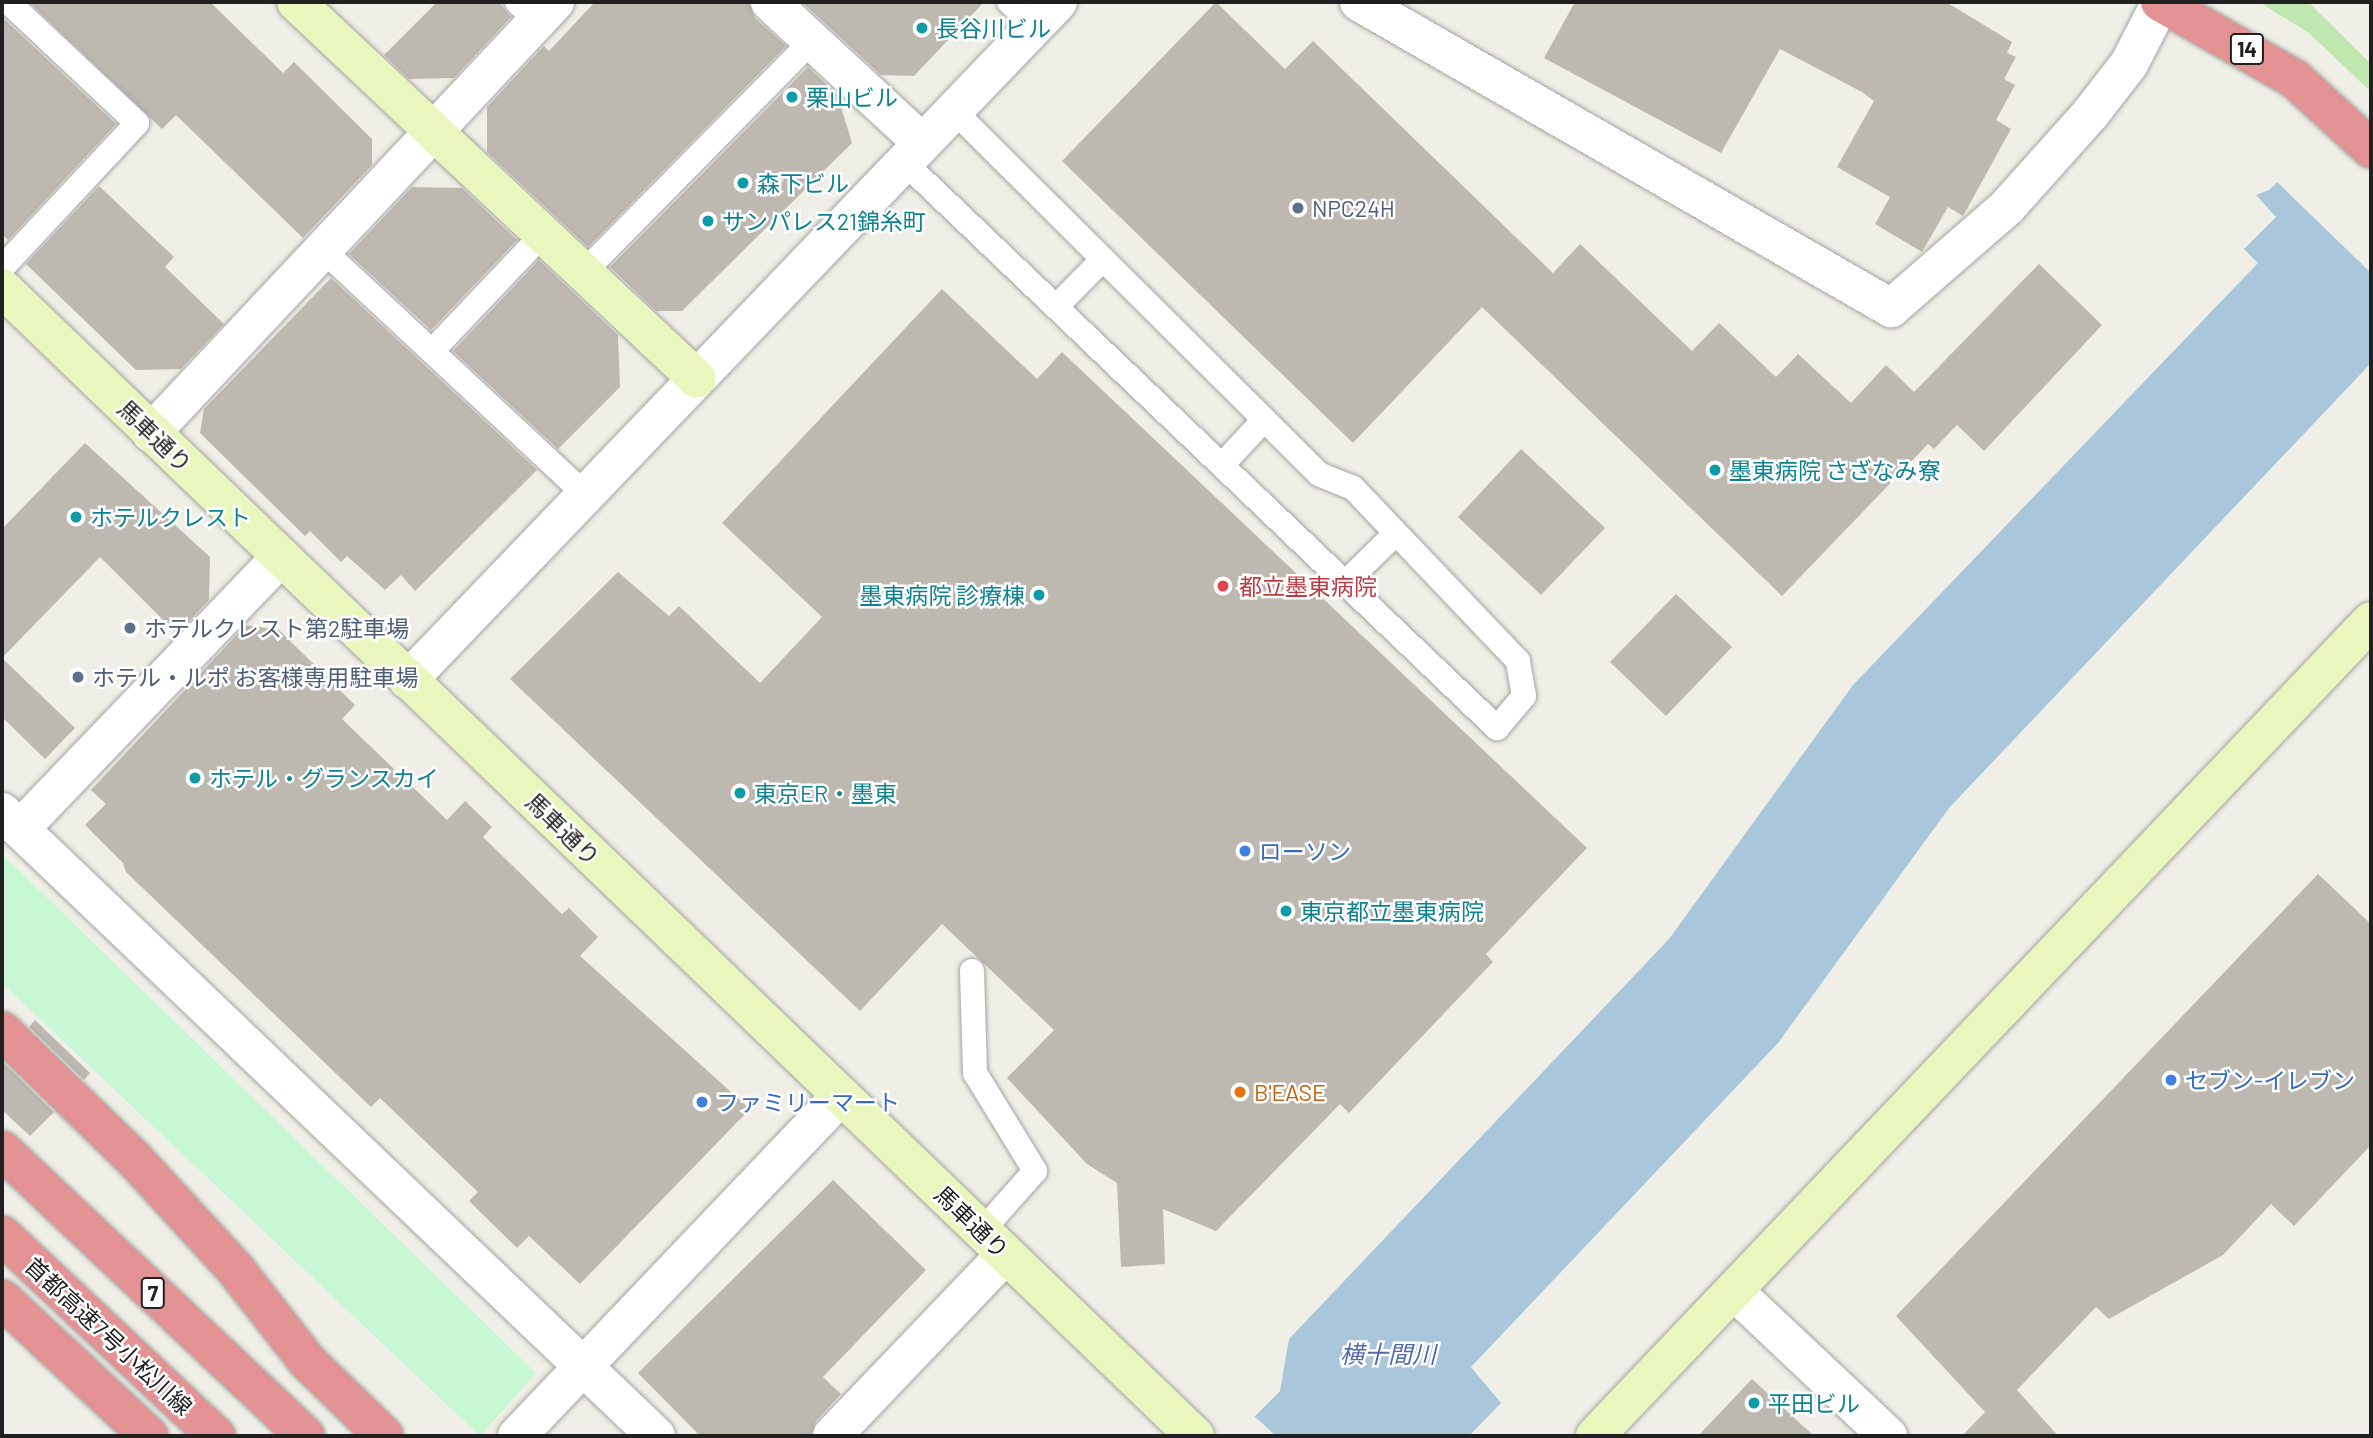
<!DOCTYPE html>
<html>
<head>
<meta charset="utf-8">
<style>
	body { margin:0 }
	#map { position:relative; width:2373px; height:1438px; overflow:hidden; background:#f0efe7; font-family:Barlow,"Noto Sans JP",sans-serif }
	div>[style] { position:absolute }
	.grass>* { inset:0; background:#c0e7af }
	.park>* { inset:0; background:#c7f7d4 }
	.water>* { inset:0; background:#a9c6db }
	.pier>* { inset:0; background:#f0efe7 }
	.building>* { inset:0; background:#bdb8b0 }
	.roads { filter:drop-shadow(0 0 2px #a4a4a4) drop-shadow(0 0 2px #a4a4a4) }
	.lane>* { height:24px; margin:-12px; padding:0 12px; transform-origin:12px; border-radius:12px; background:#fff }
	.street>* { height:38px; margin:-19px; padding:0 19px; transform-origin:19px; border-radius:19px; background:#fff }
	.secondary>* { height:38px; margin:-19px; padding:0 19px; transform-origin:19px; border-radius:19px; background:#e9f7be }
	.highway>* { height:38px; margin:-19px; padding:0 19px; transform-origin:19px; border-radius:19px; background:#e39393 }
	.dots>* { width:19px; height:19px; translate:-50% -50%; box-sizing:border-box; border:4px solid #fff; border-radius:50% }
	span { translate:-50% -50%; white-space:nowrap; text-align:center; line-height:1.15; -webkit-text-stroke:5px #fff; paint-order:stroke }
	.shield-label span { padding:2px 5px; background:#fff; border:2px solid; border-radius:5px; -webkit-text-stroke-width:0 }
	.shield-label { font-size:21px; color:#202020; font-weight:700 }
	.culture-label { font-size:23px; color:#0d838f }
	.left { translate:0 -50%; text-align:left }
	.right { translate:-100% -50%; text-align:right }
	.service-label { font-size:23px; color:#4e5e75 }
	.street-label { font-size:23px; color:#202020 }
	.health-label { font-size:23px; color:#be3a42 }
	.shop-label { font-size:23px; color:#366cbe }
	.food-label { font-size:23px; color:#c56008 }
	.water-label { font-size:24px; color:#506cac; font-style:italic }
	.frame { position:absolute; inset:0; border:4px solid #202020; pointer-events:none }
</style>
</head>
<body>
<div id="map">
	<div class="grass">
		<div style="clip-path:polygon(2259px 2px,2308px 2px,2371px 64px,2371px 92px,2309px 33px)"></div>
	</div>
	<div class="park">
		<div style="clip-path:polygon(2px 854px,536px 1373px,480px 1436px,2px 983px)"></div>
	</div>
	<div class="water">
		<div style="clip-path:polygon(2371px 94px,2371px 363px,1949px 808px,1778px 1043px,1471px 1367px,1501px 1403px,1469px 1436px,1235px 1436px,1280px 1391px,1289px 1339px,1669px 939px,1853px 685px,2258px 263px,2244px 249px,2276px 217px,2256px 195px,2269px 190px)"></div>
	</div>
	<div class="pier">
		<div style="clip-path:polygon(2371px 90px,2371px 273px,2275px 180px)"></div>
		<div style="clip-path:polygon(1252px 1414px,1276px 1436px,1232px 1436px)"></div>
	</div>
	<div class="building">
		<div style="clip-path:polygon(29px 2px,210px 2px,283px 73px,294px 62px,372px 139px,372px 165px,303px 238px,176px 115px,162px 129px)"></div>
		<div style="clip-path:polygon(499px 2px,511px 17px,454px 78px,409px 79px,384px 55px,436px 3px)"></div>
		<div style="clip-path:polygon(595px 2px,749px 2px,755px 18px,786px 46px,588px 247px,487px 152px,487px 107px,544px 46px,549px 51px)"></div>
		<div style="clip-path:polygon(802px 2px,984px 2px,914px 76px,881px 75px)"></div>
		<div style="clip-path:polygon(1216px 2px,1285px 69px,1313px 41px,1553px 273px,1580px 244px,1692px 351px,1719px 323px,1776px 377px,1798px 354px,1851px 403px,1886px 365px,1914px 392px,2039px 264px,2102px 325px,1984px 451px,1957px 425px,1934px 449px,1928px 444px,1782px 596px,1482px 307px,1353px 443px,1062px 161px)"></div>
		<div style="clip-path:polygon(1575px 2px,1946px 2px,2012px 42px,2007px 53px,2016px 57px,2004px 79px,2015px 85px,1996px 120px,2011px 129px,1963px 216px,1948px 207px,1922px 252px,1875px 224px,1890px 197px,1837px 167px,1874px 101px,1862px 92px,1780px 49px,1721px 153px,1544px 58px)"></div>
		<div style="clip-path:polygon(2px 17px,116px 124px,8px 240px,2px 234px)"></div>
		<div style="clip-path:polygon(808px 67px,837px 94px,852px 143px,682px 311px,656px 311px,610px 267px)"></div>
		<div style="clip-path:polygon(99px 186px,174px 257px,165px 267px,224px 324px,181px 369px,136px 370px,26px 264px)"></div>
		<div style="clip-path:polygon(412px 187px,462px 188px,517px 240px,431px 330px,349px 254px)"></div>
		<div style="clip-path:polygon(539px 260px,618px 335px,620px 387px,558px 449px,453px 351px)"></div>
		<div style="clip-path:polygon(331px 278px,537px 470px,415px 591px,401px 575px,385px 590px,347px 556px,341px 562px,310px 531px,305px 536px,200px 433px,204px 409px)"></div>
		<div style="clip-path:polygon(942px 289px,1037px 379px,1062px 352px,1587px 848px,1486px 954px,1493px 962px,1349px 1113px,1340px 1104px,1216px 1231px,1163px 1209px,1165px 1264px,1121px 1267px,1117px 1183px,1087px 1164px,1007px 1078px,1054px 1030px,942px 924px,860px 1011px,510px 679px,618px 572px,669px 616px,679px 606px,760px 683px,822px 617px,722px 523px)"></div>
		<div style="clip-path:polygon(85px 443px,210px 557px,209px 600px,177px 634px,100px 557px,2px 658px,2px 529px)"></div>
		<div style="clip-path:polygon(1521px 449px,1605px 528px,1541px 595px,1458px 517px)"></div>
		<div style="clip-path:polygon(1676px 594px,1732px 647px,1666px 716px,1610px 662px)"></div>
		<div style="clip-path:polygon(246px 625px,279px 630px,355px 705px,342px 719px,447px 820px,465px 801px,492px 827px,483px 837px,562px 914px,569px 908px,598px 937px,580px 956px,750px 1109px,580px 1284px,529px 1236px,517px 1248px,469px 1201px,478px 1192px,380px 1098px,371px 1107px,126px 872px,123px 863px,85px 825px,106px 804px,91px 790px)"></div>
		<div style="clip-path:polygon(2px 658px,75px 728px,45px 759px,2px 717px)"></div>
		<div style="clip-path:polygon(2318px 874px,2371px 924px,2371px 1145px,2294px 1226px,2271px 1204px,2223px 1255px,2109px 1319px,2096px 1307px,2017px 1390px,2058px 1436px,1962px 1436px,1985px 1412px,1896px 1316px)"></div>
		<div style="clip-path:polygon(35px 1020px,90px 1073px,84px 1080px,29px 1027px)"></div>
		<div style="clip-path:polygon(2px 1061px,54px 1112px,30px 1136px,2px 1110px)"></div>
		<div style="clip-path:polygon(833px 1180px,926px 1270px,823px 1377px,841px 1394px,816px 1421px,811px 1436px,700px 1436px,638px 1373px)"></div>
		<div style="clip-path:polygon(1752px 1379px,1814px 1436px,1698px 1436px)"></div>
	</div>
	<div class="roads">
		<div class="lane">
			<div style="left:517px;top:2px;width:28px;rotate:44deg"></div>
			<div style="left:1009px;top:2px;width:35px;rotate:43deg"></div>
			<div style="left:904px;top:162px;width:820px;rotate:43.67deg"></div>
			<div style="left:1497px;top:728px;width:42px;rotate:-49.8deg"></div>
			<div style="left:1524px;top:696px;width:36px;rotate:-100deg"></div>
			<div style="left:1518px;top:661px;width:239px;rotate:-133.6deg"></div>
			<div style="left:1353px;top:488px;width:37px;rotate:-158deg"></div>
			<div style="left:1319px;top:474px;width:515px;rotate:-135.16deg"></div>
			<div style="left:323px;top:250px;width:359px;rotate:43deg"></div>
			<div style="left:2px;top:268px;width:198px;rotate:-47deg"></div>
			<div style="left:137px;top:123px;width:177px;rotate:-136.8deg"></div>
			<div style="left:584px;top:272px;width:325px;rotate:-45.4deg"></div>
			<div style="left:1056px;top:307px;width:67px;rotate:-45.6deg"></div>
			<div style="left:432px;top:351px;width:161px;rotate:-46.5deg"></div>
			<div style="left:1222px;top:465px;width:62px;rotate:-47deg"></div>
			<div style="left:1345px;top:583px;width:71px;rotate:-44.4deg"></div>
			<div style="left:972px;top:971px;width:102px;rotate:88.3deg"></div>
			<div style="left:975px;top:1073px;width:115px;rotate:58.5deg"></div>
			<div style="left:1035px;top:1171px;width:81px;rotate:131.5deg"></div>
		</div>
		<div class="street">
			<div style="left:770px;top:2px;width:207px;rotate:42.8deg"></div>
			<div style="left:1359px;top:2px;width:614px;rotate:29.91deg"></div>
			<div style="left:1891px;top:308px;width:154px;rotate:-41deg"></div>
			<div style="left:2007px;top:207px;width:126px;rotate:-48.2deg"></div>
			<div style="left:2091px;top:113px;width:62px;rotate:-52.2deg"></div>
			<div style="left:2129px;top:64px;width:70px;rotate:-62.7deg"></div>
			<div style="left:151px;top:433px;width:591px;rotate:-46.85deg"></div>
			<div style="left:408px;top:680px;width:939px;rotate:-46.21deg"></div>
			<div style="left:2px;top:812px;width:904px;rotate:43.66deg"></div>
			<div style="left:20px;top:829px;width:377px;rotate:-46.2deg"></div>
			<div style="left:1734px;top:1291px;width:212px;rotate:43.3deg"></div>
			<div style="left:517px;top:1436px;width:470px;rotate:-46.4deg"></div>
			<div style="left:832px;top:1436px;width:250px;rotate:-46.3deg"></div>
		</div>
		<div class="secondary">
			<div style="left:296px;top:2px;width:550px;rotate:43.23deg"></div>
			<div style="left:2px;top:288px;width:1656px;rotate:43.9deg"></div>
			<div style="left:1595px;top:1436px;width:1125px;rotate:-46.4deg"></div>
		</div>
		<div class="highway">
			<div style="left:2160px;top:2px;width:155px;rotate:29.7deg"></div>
			<div style="left:2295px;top:79px;width:103px;rotate:42.6deg"></div>
			<div style="left:2px;top:1031px;width:185px;rotate:44.1deg"></div>
			<div style="left:135px;top:1160px;width:149px;rotate:47.4deg"></div>
			<div style="left:236px;top:1270px;width:115px;rotate:52deg"></div>
			<div style="left:307px;top:1361px;width:107px;rotate:44.2deg"></div>
			<div style="left:2px;top:1150px;width:417px;rotate:43.3deg"></div>
			<div style="left:2px;top:1235px;width:294px;rotate:43.2deg"></div>
			<div style="left:2px;top:1299px;width:201px;rotate:43deg"></div>
		</div>
	</div>
	<div class="dots">
		<div style="left:922px;top:28px;background:#0f9aa8"></div>
		<div style="left:792px;top:97px;background:#0f9aa8"></div>
		<div style="left:743px;top:183px;background:#0f9aa8"></div>
		<div style="left:1298px;top:208px;background:#5c6f8a"></div>
		<div style="left:708px;top:221px;background:#0f9aa8"></div>
		<div style="left:1715px;top:470px;background:#0f9aa8"></div>
		<div style="left:76px;top:517px;background:#0f9aa8"></div>
		<div style="left:1223px;top:586px;background:#e0444e"></div>
		<div style="left:1039px;top:595px;background:#0f9aa8"></div>
		<div style="left:130px;top:628px;background:#5c6f8a"></div>
		<div style="left:78px;top:677px;background:#5c6f8a"></div>
		<div style="left:195px;top:778px;background:#0f9aa8"></div>
		<div style="left:740px;top:793px;background:#0f9aa8"></div>
		<div style="left:1245px;top:851px;background:#3f7fe0"></div>
		<div style="left:1286px;top:911px;background:#0f9aa8"></div>
		<div style="left:2171px;top:1080px;background:#3f7fe0"></div>
		<div style="left:1240px;top:1092px;background:#e8710a"></div>
		<div style="left:702px;top:1102px;background:#3f7fe0"></div>
		<div style="left:1754px;top:1403px;background:#0f9aa8"></div>
	</div>
	<div class="shield-label">
		<span style="left:2247px;top:49px">14</span>
		<span style="left:153px;top:1293px">7</span>
	</div>
	<div class="culture-label">
		<span class="left" style="left:936px;top:28px">長谷川ビル</span>
		<span class="left" style="left:806px;top:97px">栗山ビル</span>
		<span class="left" style="left:757px;top:183px">森下ビル</span>
		<span class="left" style="left:722px;top:221px">サンパレス21錦糸町</span>
		<span class="left" style="left:1729px;top:470px">墨東病院 さざなみ寮</span>
		<span class="left" style="left:90px;top:517px">ホテルクレスト</span>
		<span class="right" style="left:1025px;top:595px">墨東病院 診療棟</span>
		<span class="left" style="left:209px;top:778px">ホテル・グランスカイ</span>
		<span class="left" style="left:754px;top:793px">東京ER・墨東</span>
		<span class="left" style="left:1300px;top:911px">東京都立墨東病院</span>
		<span class="left" style="left:1768px;top:1403px">平田ビル</span>
	</div>
	<div class="service-label">
		<span class="left" style="left:1312px;top:208px">NPC24H</span>
		<span class="left" style="left:144px;top:628px">ホテルクレスト第2駐車場</span>
		<span class="left" style="left:92px;top:677px">ホテル・ルポ お客様専用駐車場</span>
	</div>
	<div class="street-label">
		<span style="left:155px;top:436px;rotate:44deg">馬車通り</span>
		<span style="left:563px;top:829px;rotate:44deg">馬車通り</span>
		<span style="left:972px;top:1222px;rotate:44deg">馬車通り</span>
		<span style="left:109px;top:1336px;rotate:43deg">首都高速7号小松川線</span>
	</div>
	<div class="health-label">
		<span class="left" style="left:1239px;top:586px">都立墨東病院</span>
	</div>
	<div class="shop-label">
		<span class="left" style="left:1259px;top:851px">ローソン</span>
		<span class="left" style="left:2185px;top:1080px">セブン-イレブン</span>
		<span class="left" style="left:716px;top:1102px">ファミリーマート</span>
	</div>
	<div class="food-label">
		<span class="left" style="left:1254px;top:1092px">B'EASE</span>
	</div>
	<div class="water-label">
		<span style="left:1388px;top:1354px">横十間川</span>
	</div>
	<div class="frame"></div>
</div>
</body>
</html>
